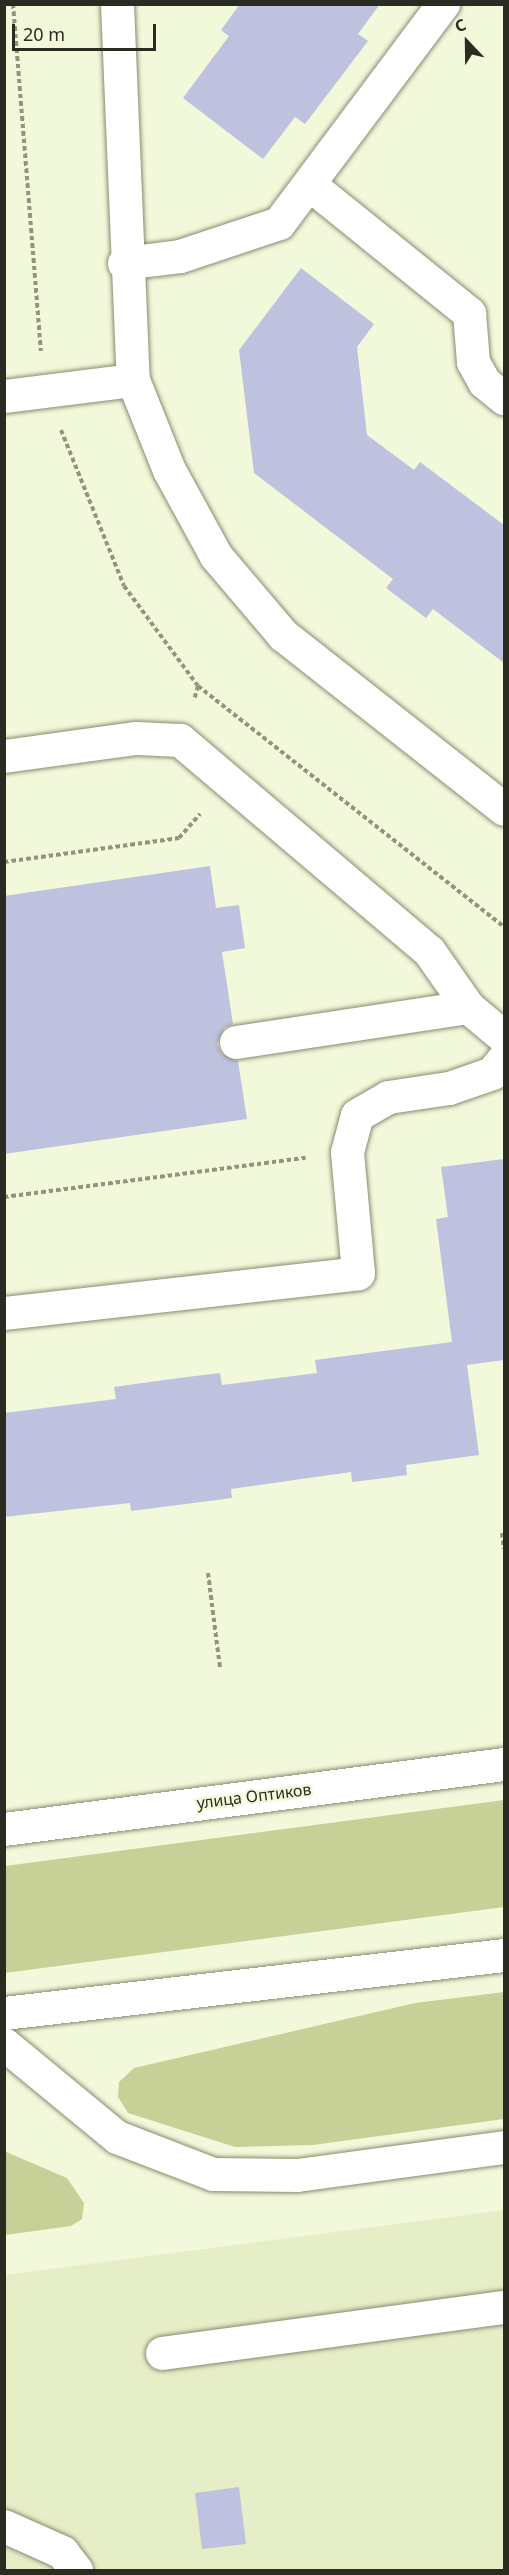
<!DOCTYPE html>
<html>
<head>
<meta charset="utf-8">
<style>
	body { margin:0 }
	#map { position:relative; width:509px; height:2575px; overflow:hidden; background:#f2f8da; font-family:"Noto Sans",sans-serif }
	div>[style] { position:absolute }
	.built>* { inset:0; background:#e6eec8 }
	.green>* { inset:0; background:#c7d197 }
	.building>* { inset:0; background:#bec2df }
	.path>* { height:4px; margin-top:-2px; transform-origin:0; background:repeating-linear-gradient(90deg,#919580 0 4.5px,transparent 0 7.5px) }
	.roads { filter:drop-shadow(0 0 2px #878c71) drop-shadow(0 0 2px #878c71) }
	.minor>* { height:33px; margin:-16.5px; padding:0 16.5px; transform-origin:16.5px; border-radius:16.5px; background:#fff }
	span { translate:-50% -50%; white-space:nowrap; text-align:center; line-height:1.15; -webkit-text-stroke:4.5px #f2f8da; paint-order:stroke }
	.street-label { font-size:16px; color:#2a2c21 }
	.frame { position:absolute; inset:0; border:6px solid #2a2c21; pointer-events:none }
	.north { position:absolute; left:437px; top:12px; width:60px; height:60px; -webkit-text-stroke:4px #f2f8da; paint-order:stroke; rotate:338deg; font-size:16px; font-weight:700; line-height:24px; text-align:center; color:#2a2c21 }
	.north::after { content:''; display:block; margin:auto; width:21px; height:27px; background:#2a2c21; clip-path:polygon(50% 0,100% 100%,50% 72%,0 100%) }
	.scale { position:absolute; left:12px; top:24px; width:144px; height:27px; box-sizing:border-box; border:3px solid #2a2c21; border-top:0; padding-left:8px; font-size:18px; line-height:21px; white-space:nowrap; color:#2a2c21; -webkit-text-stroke:4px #f2f8da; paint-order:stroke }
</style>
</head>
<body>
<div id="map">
	<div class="built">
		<div style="clip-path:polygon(504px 2210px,504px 2570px,5px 2570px,4px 2275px)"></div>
	</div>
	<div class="green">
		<div style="clip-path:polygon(504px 1800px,504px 1907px,5px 1973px,5px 1866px)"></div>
		<div style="clip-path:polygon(504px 1992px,504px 2119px,313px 2145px,235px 2147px,128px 2113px,118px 2097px,119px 2082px,134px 2068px,415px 2003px)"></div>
		<div style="clip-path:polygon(4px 2151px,67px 2178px,84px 2203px,82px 2219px,71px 2226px,5px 2235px)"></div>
	</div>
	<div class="building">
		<div style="clip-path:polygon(240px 4px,380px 4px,358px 34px,368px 41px,305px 124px,295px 117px,263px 159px,183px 98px,229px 36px,221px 30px)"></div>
		<div style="clip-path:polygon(301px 268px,374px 324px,357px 347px,367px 435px,414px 470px,420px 462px,504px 525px,504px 663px,433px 609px,426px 618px,386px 588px,393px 579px,254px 473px,239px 350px)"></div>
		<div style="clip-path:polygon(210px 866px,216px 908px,239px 905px,245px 948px,222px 952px,233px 1024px,224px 1028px,217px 1044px,222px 1054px,238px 1061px,247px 1119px,4px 1154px,4px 896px)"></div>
		<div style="clip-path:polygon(504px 1159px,504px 1360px,467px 1365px,479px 1455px,406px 1465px,407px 1475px,377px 1479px,352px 1482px,351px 1472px,231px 1489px,232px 1498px,131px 1511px,130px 1503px,4px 1517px,4px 1413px,116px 1399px,114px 1387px,179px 1378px,220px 1373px,222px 1385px,317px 1373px,315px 1360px,452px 1342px,436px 1219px,448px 1217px,441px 1167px)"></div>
		<div style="clip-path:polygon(239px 2487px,246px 2544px,202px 2549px,195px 2493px)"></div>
	</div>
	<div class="path">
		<div style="left:13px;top:4px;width:348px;rotate:85.4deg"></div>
		<div style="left:61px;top:430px;width:168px;rotate:68deg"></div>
		<div style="left:124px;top:586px;width:124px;rotate:53.5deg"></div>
		<div style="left:198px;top:686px;width:15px;rotate:106deg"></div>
		<div style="left:198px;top:686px;width:390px;rotate:38.2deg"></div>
		<div style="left:4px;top:862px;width:177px;rotate:-7.8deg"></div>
		<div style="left:179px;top:838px;width:32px;rotate:-49deg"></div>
		<div style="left:4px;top:1197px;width:304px;rotate:-7.4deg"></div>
		<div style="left:502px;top:1533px;width:16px;rotate:83deg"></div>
		<div style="left:208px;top:1573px;width:96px;rotate:82.8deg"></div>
	</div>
	<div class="roads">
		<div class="minor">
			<div style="left:117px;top:4px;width:376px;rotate:87.6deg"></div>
			<div style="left:133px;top:380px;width:97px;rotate:68.2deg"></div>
			<div style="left:169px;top:470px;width:98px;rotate:61.3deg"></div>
			<div style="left:216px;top:556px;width:104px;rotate:49.7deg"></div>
			<div style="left:283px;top:635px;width:281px;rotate:38.2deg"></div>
			<div style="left:309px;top:184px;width:206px;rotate:38.9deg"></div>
			<div style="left:469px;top:313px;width:49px;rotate:85.3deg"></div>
			<div style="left:473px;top:362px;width:23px;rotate:61deg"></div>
			<div style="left:484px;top:382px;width:26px;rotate:39deg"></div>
			<div style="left:124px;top:263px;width:56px;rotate:-7.1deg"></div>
			<div style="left:180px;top:256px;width:104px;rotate:-18.4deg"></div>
			<div style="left:279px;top:223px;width:274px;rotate:-53.2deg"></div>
			<div style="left:4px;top:396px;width:130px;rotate:-7.1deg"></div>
			<div style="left:4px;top:756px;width:133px;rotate:-7.8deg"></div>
			<div style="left:136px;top:738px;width:44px;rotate:2.6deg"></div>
			<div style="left:180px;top:740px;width:326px;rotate:40.3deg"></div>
			<div style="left:429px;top:951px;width:68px;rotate:55.1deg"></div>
			<div style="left:468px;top:1007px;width:47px;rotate:39.8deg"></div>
			<div style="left:236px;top:1042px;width:235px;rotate:-8.6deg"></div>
			<div style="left:4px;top:1313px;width:356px;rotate:-6.4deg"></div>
			<div style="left:358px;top:1273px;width:121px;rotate:-95.2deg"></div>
			<div style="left:347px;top:1152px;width:38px;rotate:-75deg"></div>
			<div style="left:357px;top:1115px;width:36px;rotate:-30deg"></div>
			<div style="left:388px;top:1097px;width:62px;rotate:-8.4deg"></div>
			<div style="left:449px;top:1088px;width:46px;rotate:-19.2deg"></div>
			<div style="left:492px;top:1073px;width:19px;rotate:-51deg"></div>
			<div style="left:4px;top:1829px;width:504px;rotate:-7.41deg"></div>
			<div style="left:4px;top:2013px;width:503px;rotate:-6.62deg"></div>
			<div style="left:4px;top:2044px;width:146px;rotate:39.5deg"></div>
			<div style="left:117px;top:2137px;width:103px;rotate:21.1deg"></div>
			<div style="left:213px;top:2174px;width:84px;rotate:0.7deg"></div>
			<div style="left:297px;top:2175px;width:209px;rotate:-7.7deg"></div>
			<div style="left:162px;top:2353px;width:345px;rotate:-7.7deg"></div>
			<div style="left:4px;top:2526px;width:64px;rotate:24.1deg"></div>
			<div style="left:62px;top:2552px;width:23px;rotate:52deg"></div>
		</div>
	</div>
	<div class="street-label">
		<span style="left:254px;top:1796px;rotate:-7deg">улица Оптиков</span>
	</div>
	<div class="frame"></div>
	<div class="north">С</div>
	<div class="scale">20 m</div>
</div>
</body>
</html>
